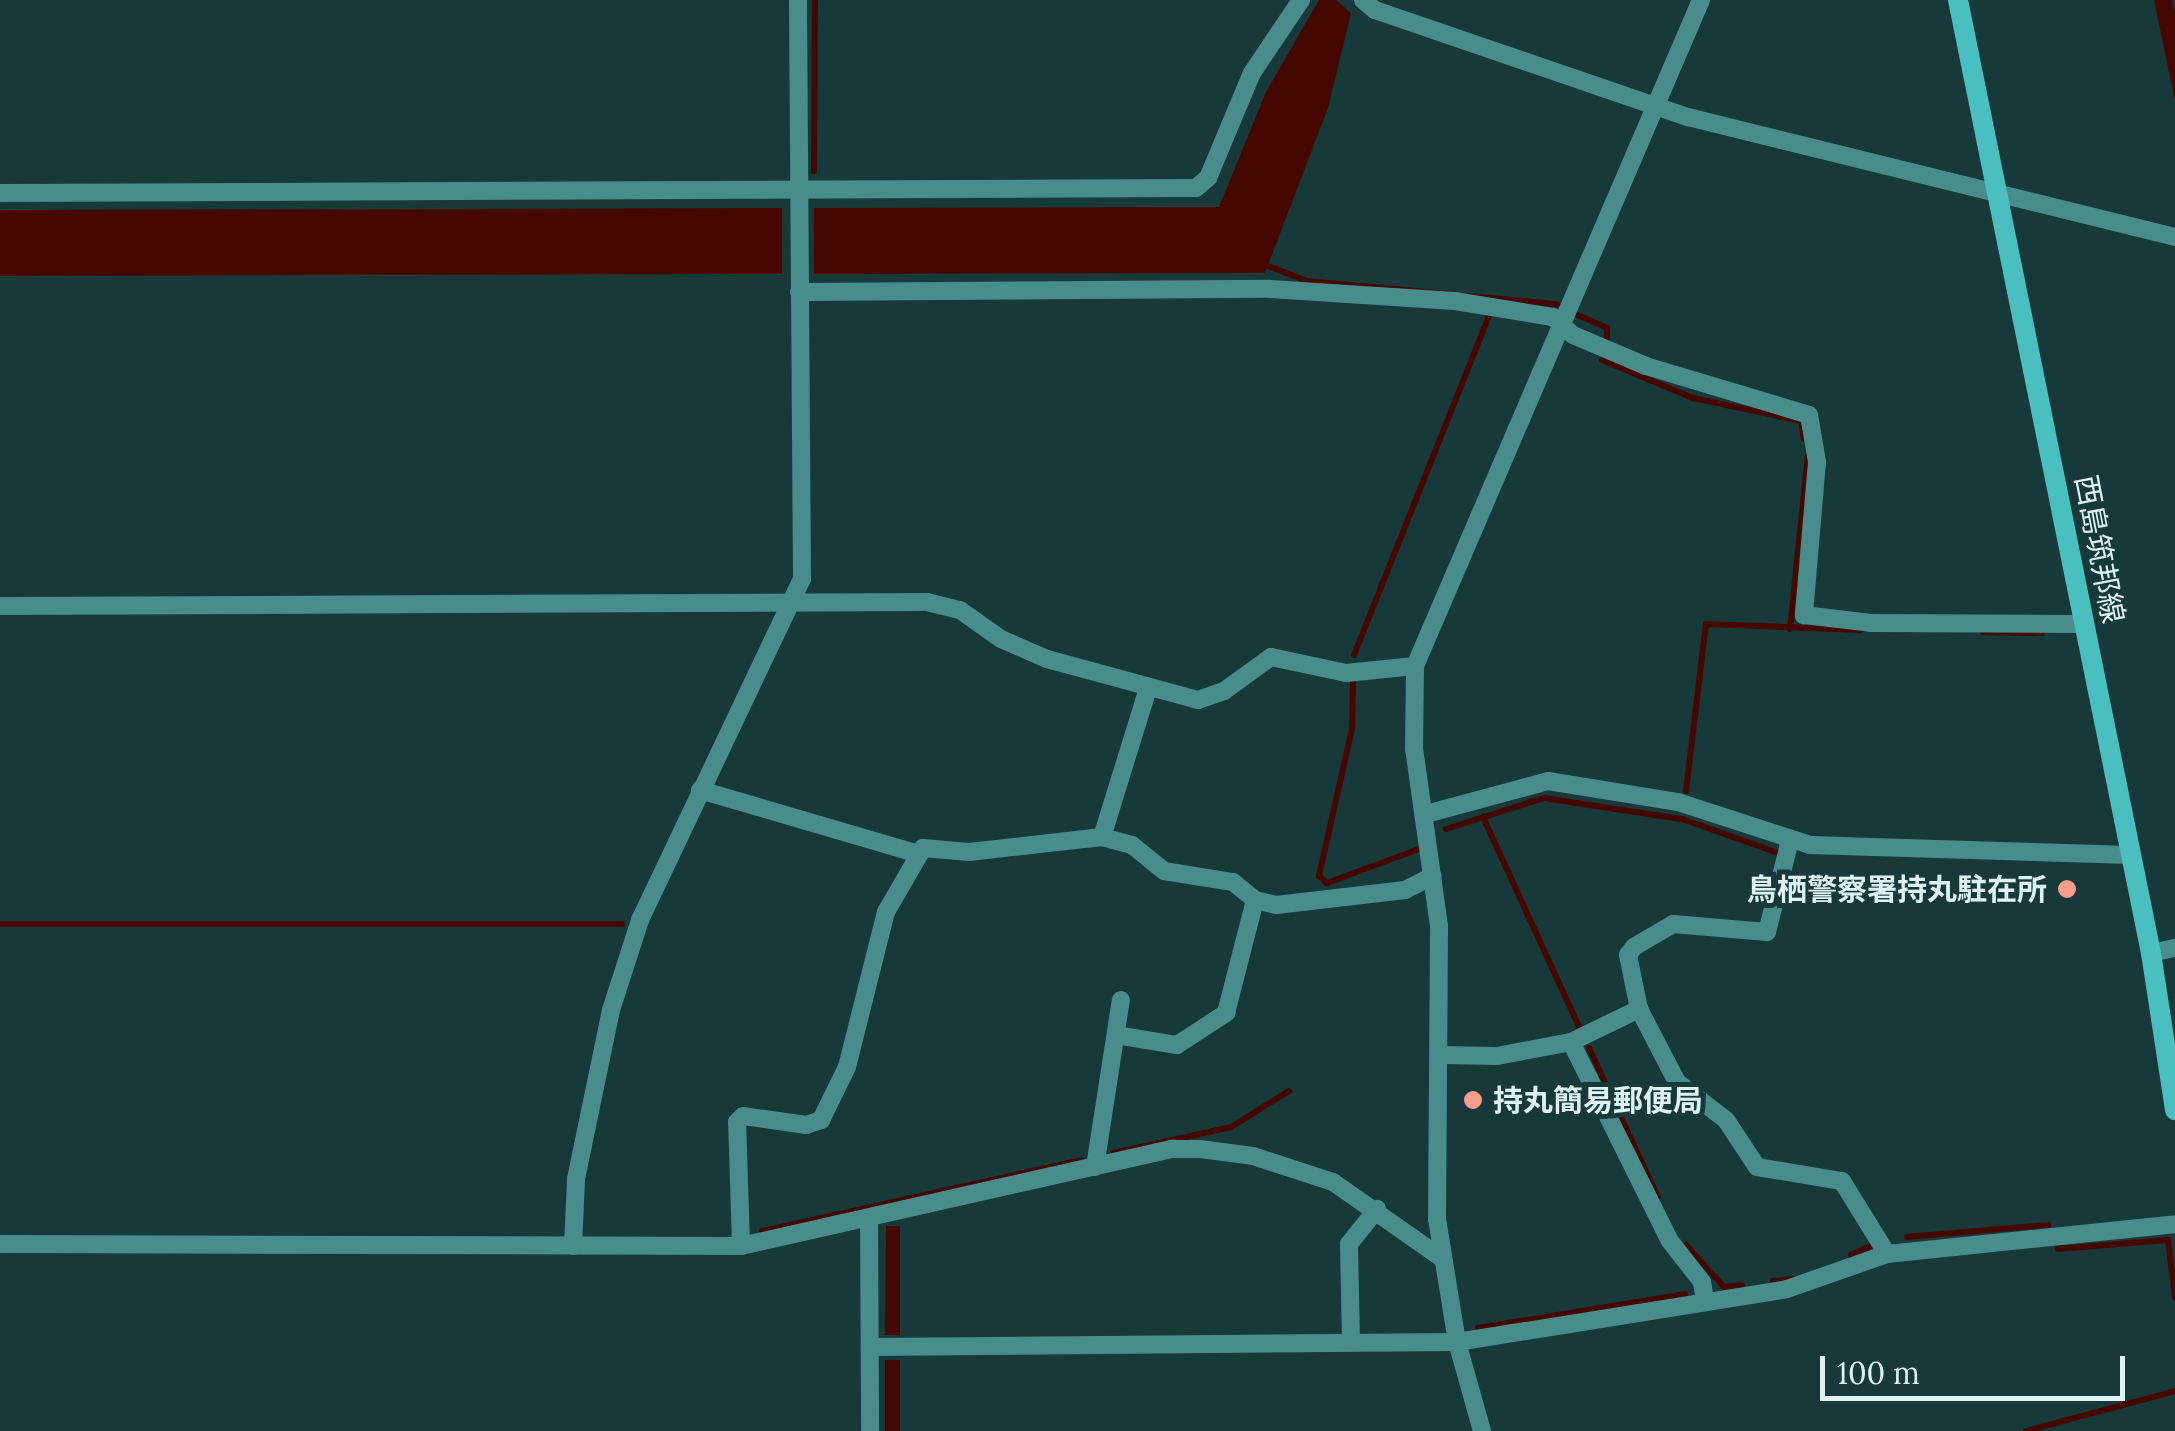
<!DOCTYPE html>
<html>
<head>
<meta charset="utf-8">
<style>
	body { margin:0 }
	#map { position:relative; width:2175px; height:1431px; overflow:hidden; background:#173939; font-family:Lora,"Noto Sans JP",serif }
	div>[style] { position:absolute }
	.water>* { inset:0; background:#450801 }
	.stream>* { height:6px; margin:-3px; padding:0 3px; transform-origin:3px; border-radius:3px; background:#450801 }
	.minor>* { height:18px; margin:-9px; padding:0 9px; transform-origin:9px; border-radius:9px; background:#498c8c }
	.secondary>* { height:20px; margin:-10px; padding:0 10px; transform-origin:10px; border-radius:10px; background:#49bfbf }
	.dots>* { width:28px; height:28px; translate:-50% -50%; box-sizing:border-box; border:5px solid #173939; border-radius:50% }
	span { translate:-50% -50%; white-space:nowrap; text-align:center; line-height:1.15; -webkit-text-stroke:10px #173939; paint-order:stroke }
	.street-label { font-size:30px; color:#dff2f2 }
	.poi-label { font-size:30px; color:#dff2f2; font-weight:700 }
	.right { translate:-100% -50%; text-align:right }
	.left { translate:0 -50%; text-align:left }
	.scale { position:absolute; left:1820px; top:1356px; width:305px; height:45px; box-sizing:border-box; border:5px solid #dff2f2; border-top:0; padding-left:12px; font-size:30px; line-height:35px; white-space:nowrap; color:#dff2f2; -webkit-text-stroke:8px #173939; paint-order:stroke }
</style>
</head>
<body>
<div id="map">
	<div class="water">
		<div style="clip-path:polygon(1319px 0,1336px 0,1351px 13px,1328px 108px,1265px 273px,814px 274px,814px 208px,1219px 207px,1266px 92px)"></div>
		<div style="clip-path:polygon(2154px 0,2172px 0,2175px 14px,2175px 101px)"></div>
		<div style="clip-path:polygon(782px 208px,782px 274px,0 276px,0 210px)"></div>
		<div style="clip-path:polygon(886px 1226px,900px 1226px,900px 1335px,885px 1335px)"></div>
		<div style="clip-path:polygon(885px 1360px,900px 1360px,900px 1431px,885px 1431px)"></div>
	</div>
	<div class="stream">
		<div style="left:814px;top:171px;width:171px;rotate:-89.7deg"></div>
		<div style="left:1268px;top:266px;width:42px;rotate:21deg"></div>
		<div style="left:1307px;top:281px;width:251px;rotate:5.3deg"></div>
		<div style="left:1578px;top:315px;width:32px;rotate:24deg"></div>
		<div style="left:1607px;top:328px;width:10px;rotate:90deg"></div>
		<div style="left:1602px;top:360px;width:99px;rotate:22.7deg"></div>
		<div style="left:1693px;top:398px;width:110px;rotate:12deg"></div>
		<div style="left:1801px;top:421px;width:18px;rotate:81deg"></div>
		<div style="left:1790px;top:629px;width:174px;rotate:-84.1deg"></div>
		<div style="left:1983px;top:632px;width:59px;rotate:1deg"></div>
		<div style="left:1354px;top:655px;width:367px;rotate:-68.3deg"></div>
		<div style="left:1353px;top:682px;width:47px;rotate:91.2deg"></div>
		<div style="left:1352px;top:729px;width:151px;rotate:102.7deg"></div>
		<div style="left:1319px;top:876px;width:11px;rotate:41deg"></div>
		<div style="left:1327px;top:883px;width:98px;rotate:-20.3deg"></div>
		<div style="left:1686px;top:791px;width:168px;rotate:-83.2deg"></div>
		<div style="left:1706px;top:624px;width:155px;rotate:2.2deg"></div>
		<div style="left:1483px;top:817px;width:231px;rotate:65.4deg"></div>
		<div style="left:1446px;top:829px;width:103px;rotate:-17.6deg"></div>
		<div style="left:1544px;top:798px;width:140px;rotate:8.7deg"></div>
		<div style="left:1682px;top:819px;width:99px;rotate:19.5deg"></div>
		<div style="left:0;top:924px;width:622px"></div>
		<div style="left:1589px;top:1048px;width:164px;rotate:65.2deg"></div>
		<div style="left:1114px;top:1153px;width:120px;rotate:-12.5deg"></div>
		<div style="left:1231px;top:1127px;width:68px;rotate:-31.8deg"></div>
		<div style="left:762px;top:1231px;width:327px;rotate:-12.5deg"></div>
		<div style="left:1907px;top:1237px;width:142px;rotate:-4.9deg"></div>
		<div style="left:1686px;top:1245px;width:57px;rotate:47.9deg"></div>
		<div style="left:1724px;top:1287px;width:18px;rotate:-6deg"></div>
		<div style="left:2058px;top:1249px;width:110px;rotate:-4.7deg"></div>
		<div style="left:2168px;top:1240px;width:58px;rotate:83.1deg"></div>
		<div style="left:1851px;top:1255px;width:26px;rotate:-25deg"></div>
		<div style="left:1773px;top:1281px;width:23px;rotate:-5deg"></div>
		<div style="left:1478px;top:1328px;width:210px;rotate:-9.3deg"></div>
		<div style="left:2026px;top:1431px;width:154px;rotate:-15deg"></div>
	</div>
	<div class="minor">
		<div style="left:1363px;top:0;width:16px;rotate:40deg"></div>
		<div style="left:1375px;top:10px;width:331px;rotate:18.9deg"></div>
		<div style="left:1688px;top:117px;width:502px;rotate:13.84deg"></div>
		<div style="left:0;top:193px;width:1196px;rotate:-0.24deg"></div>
		<div style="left:1196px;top:188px;width:16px;rotate:-40deg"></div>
		<div style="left:1208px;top:178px;width:114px;rotate:-67.3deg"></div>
		<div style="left:1252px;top:73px;width:88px;rotate:-56.1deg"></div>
		<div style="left:799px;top:292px;width:471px;rotate:-0.4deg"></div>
		<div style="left:1270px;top:289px;width:185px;rotate:3.7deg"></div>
		<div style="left:1455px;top:301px;width:99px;rotate:9.3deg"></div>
		<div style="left:1553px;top:317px;width:27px;rotate:42deg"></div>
		<div style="left:1573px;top:335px;width:79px;rotate:23deg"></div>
		<div style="left:1646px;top:366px;width:170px;rotate:16.7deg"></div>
		<div style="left:1809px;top:415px;width:48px;rotate:80.3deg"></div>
		<div style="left:1817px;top:462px;width:154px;rotate:94.9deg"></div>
		<div style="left:1804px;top:615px;width:67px;rotate:6.8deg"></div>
		<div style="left:1871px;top:623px;width:213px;rotate:0.3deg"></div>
		<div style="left:0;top:606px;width:927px;rotate:-0.25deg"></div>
		<div style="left:927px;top:602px;width:34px;rotate:14deg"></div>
		<div style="left:960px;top:610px;width:50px;rotate:35.3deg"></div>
		<div style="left:1001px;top:639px;width:50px;rotate:23.5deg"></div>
		<div style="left:1047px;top:659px;width:156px;rotate:15.2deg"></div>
		<div style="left:1198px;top:700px;width:28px;rotate:-19deg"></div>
		<div style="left:1224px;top:691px;width:58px;rotate:-35.9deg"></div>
		<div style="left:1271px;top:657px;width:77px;rotate:12deg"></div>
		<div style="left:1346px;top:673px;width:69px;rotate:-5.8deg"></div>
		<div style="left:700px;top:790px;width:224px;rotate:16.3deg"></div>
		<div style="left:1426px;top:814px;width:126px;rotate:-15.1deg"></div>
		<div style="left:1548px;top:781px;width:132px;rotate:9.2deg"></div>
		<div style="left:1678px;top:802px;width:139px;rotate:18deg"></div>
		<div style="left:1810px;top:845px;width:321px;rotate:1.8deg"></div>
		<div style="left:1102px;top:837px;width:156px;rotate:-72.8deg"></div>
		<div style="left:1790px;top:840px;width:95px;rotate:104deg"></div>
		<div style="left:1767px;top:932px;width:94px;rotate:-175.1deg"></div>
		<div style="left:1673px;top:924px;width:45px;rotate:149.5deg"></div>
		<div style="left:1634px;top:947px;width:10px;rotate:127deg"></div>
		<div style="left:1628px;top:955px;width:55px;rotate:78.5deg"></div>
		<div style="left:1639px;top:1009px;width:82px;rotate:62.5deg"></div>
		<div style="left:1677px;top:1082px;width:62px;rotate:37.8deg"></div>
		<div style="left:1726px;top:1120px;width:56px;rotate:56.6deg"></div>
		<div style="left:1757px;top:1167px;width:86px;rotate:9.4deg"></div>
		<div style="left:1842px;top:1181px;width:86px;rotate:58.3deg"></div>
		<div style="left:2151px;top:953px;width:25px;rotate:-12deg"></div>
		<div style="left:1116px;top:1035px;width:62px;rotate:9.3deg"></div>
		<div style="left:1177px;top:1045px;width:59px;rotate:-33.1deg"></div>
		<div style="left:1226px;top:1013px;width:117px;rotate:-75.6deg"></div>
		<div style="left:1571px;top:1042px;width:222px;rotate:63.6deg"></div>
		<div style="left:1670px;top:1241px;width:52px;rotate:52deg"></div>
		<div style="left:1702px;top:1282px;width:18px;rotate:81deg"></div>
		<div style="left:1439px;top:1055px;width:58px;rotate:1deg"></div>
		<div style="left:1497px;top:1056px;width:75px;rotate:-10.7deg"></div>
		<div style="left:1571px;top:1042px;width:76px;rotate:-25.9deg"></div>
		<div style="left:1095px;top:1167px;width:169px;rotate:-81.2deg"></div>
		<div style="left:869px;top:1218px;width:213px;rotate:89.7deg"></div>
		<div style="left:0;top:1244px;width:741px;rotate:0.15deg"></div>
		<div style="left:741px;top:1246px;width:443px;rotate:-12.7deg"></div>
		<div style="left:1173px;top:1149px;width:27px"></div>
		<div style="left:1200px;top:1149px;width:53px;rotate:7.5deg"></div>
		<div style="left:1253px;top:1156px;width:84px;rotate:18deg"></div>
		<div style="left:1333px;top:1182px;width:131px;rotate:35deg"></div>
		<div style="left:573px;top:1246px;width:67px;rotate:-87.4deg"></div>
		<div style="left:576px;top:1179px;width:173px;rotate:-78.3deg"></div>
		<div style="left:611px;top:1010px;width:95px;rotate:-72.1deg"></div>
		<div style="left:640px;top:920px;width:378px;rotate:-64.6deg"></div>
		<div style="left:802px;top:579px;width:579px;rotate:-90.4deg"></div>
		<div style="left:741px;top:1246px;width:124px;rotate:-91.8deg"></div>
		<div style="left:737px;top:1122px;width:8px;rotate:-45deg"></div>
		<div style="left:743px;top:1116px;width:64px;rotate:8.1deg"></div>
		<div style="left:806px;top:1125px;width:16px;rotate:-18deg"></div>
		<div style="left:821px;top:1120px;width:59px;rotate:-63.9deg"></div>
		<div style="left:847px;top:1067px;width:160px;rotate:-75.9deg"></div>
		<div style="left:886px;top:912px;width:74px;rotate:-60deg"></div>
		<div style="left:923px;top:848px;width:46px;rotate:5deg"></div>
		<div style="left:969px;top:852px;width:134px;rotate:-6.4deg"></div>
		<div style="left:1102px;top:837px;width:31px;rotate:15deg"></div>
		<div style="left:1132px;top:845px;width:41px;rotate:39.1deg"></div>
		<div style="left:1164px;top:871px;width:70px;rotate:9.1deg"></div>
		<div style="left:1233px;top:882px;width:28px;rotate:39deg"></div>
		<div style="left:1255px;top:900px;width:22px;rotate:13deg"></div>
		<div style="left:1276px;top:905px;width:130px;rotate:-6.6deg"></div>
		<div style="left:1405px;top:890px;width:31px;rotate:-27deg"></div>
		<div style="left:1351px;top:1342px;width:98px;rotate:-91.2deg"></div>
		<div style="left:1349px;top:1244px;width:45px;rotate:-51.3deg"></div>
		<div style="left:870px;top:1347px;width:587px;rotate:-0.49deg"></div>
		<div style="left:1457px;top:1342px;width:334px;rotate:-9.1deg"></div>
		<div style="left:1787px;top:1289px;width:106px;rotate:-19.3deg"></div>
		<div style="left:1887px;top:1254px;width:290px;rotate:-5.9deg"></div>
		<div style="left:1482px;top:1431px;width:92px;rotate:-105.7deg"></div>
		<div style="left:1457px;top:1342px;width:125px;rotate:-99.2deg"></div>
		<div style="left:1437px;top:1219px;width:293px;rotate:-89.6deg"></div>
		<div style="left:1439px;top:926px;width:179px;rotate:-98deg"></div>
		<div style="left:1414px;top:749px;width:83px;rotate:-89.3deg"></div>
		<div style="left:1415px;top:666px;width:725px;rotate:-66.76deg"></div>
	</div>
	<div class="secondary">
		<div style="left:1958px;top:0;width:972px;rotate:78.55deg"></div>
		<div style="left:2151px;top:953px;width:159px;rotate:81.3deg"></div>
	</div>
	<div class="dots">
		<div style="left:2067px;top:889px;background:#f49d8b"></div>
		<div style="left:1473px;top:1100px;background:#f49d8b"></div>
	</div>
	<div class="street-label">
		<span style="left:2100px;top:549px;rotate:79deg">西島筑邦線</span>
	</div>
	<div class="poi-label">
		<span class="right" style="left:2047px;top:889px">鳥栖警察署持丸駐在所</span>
		<span class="left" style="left:1493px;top:1100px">持丸簡易郵便局</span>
	</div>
	<div class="scale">100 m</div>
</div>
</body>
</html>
